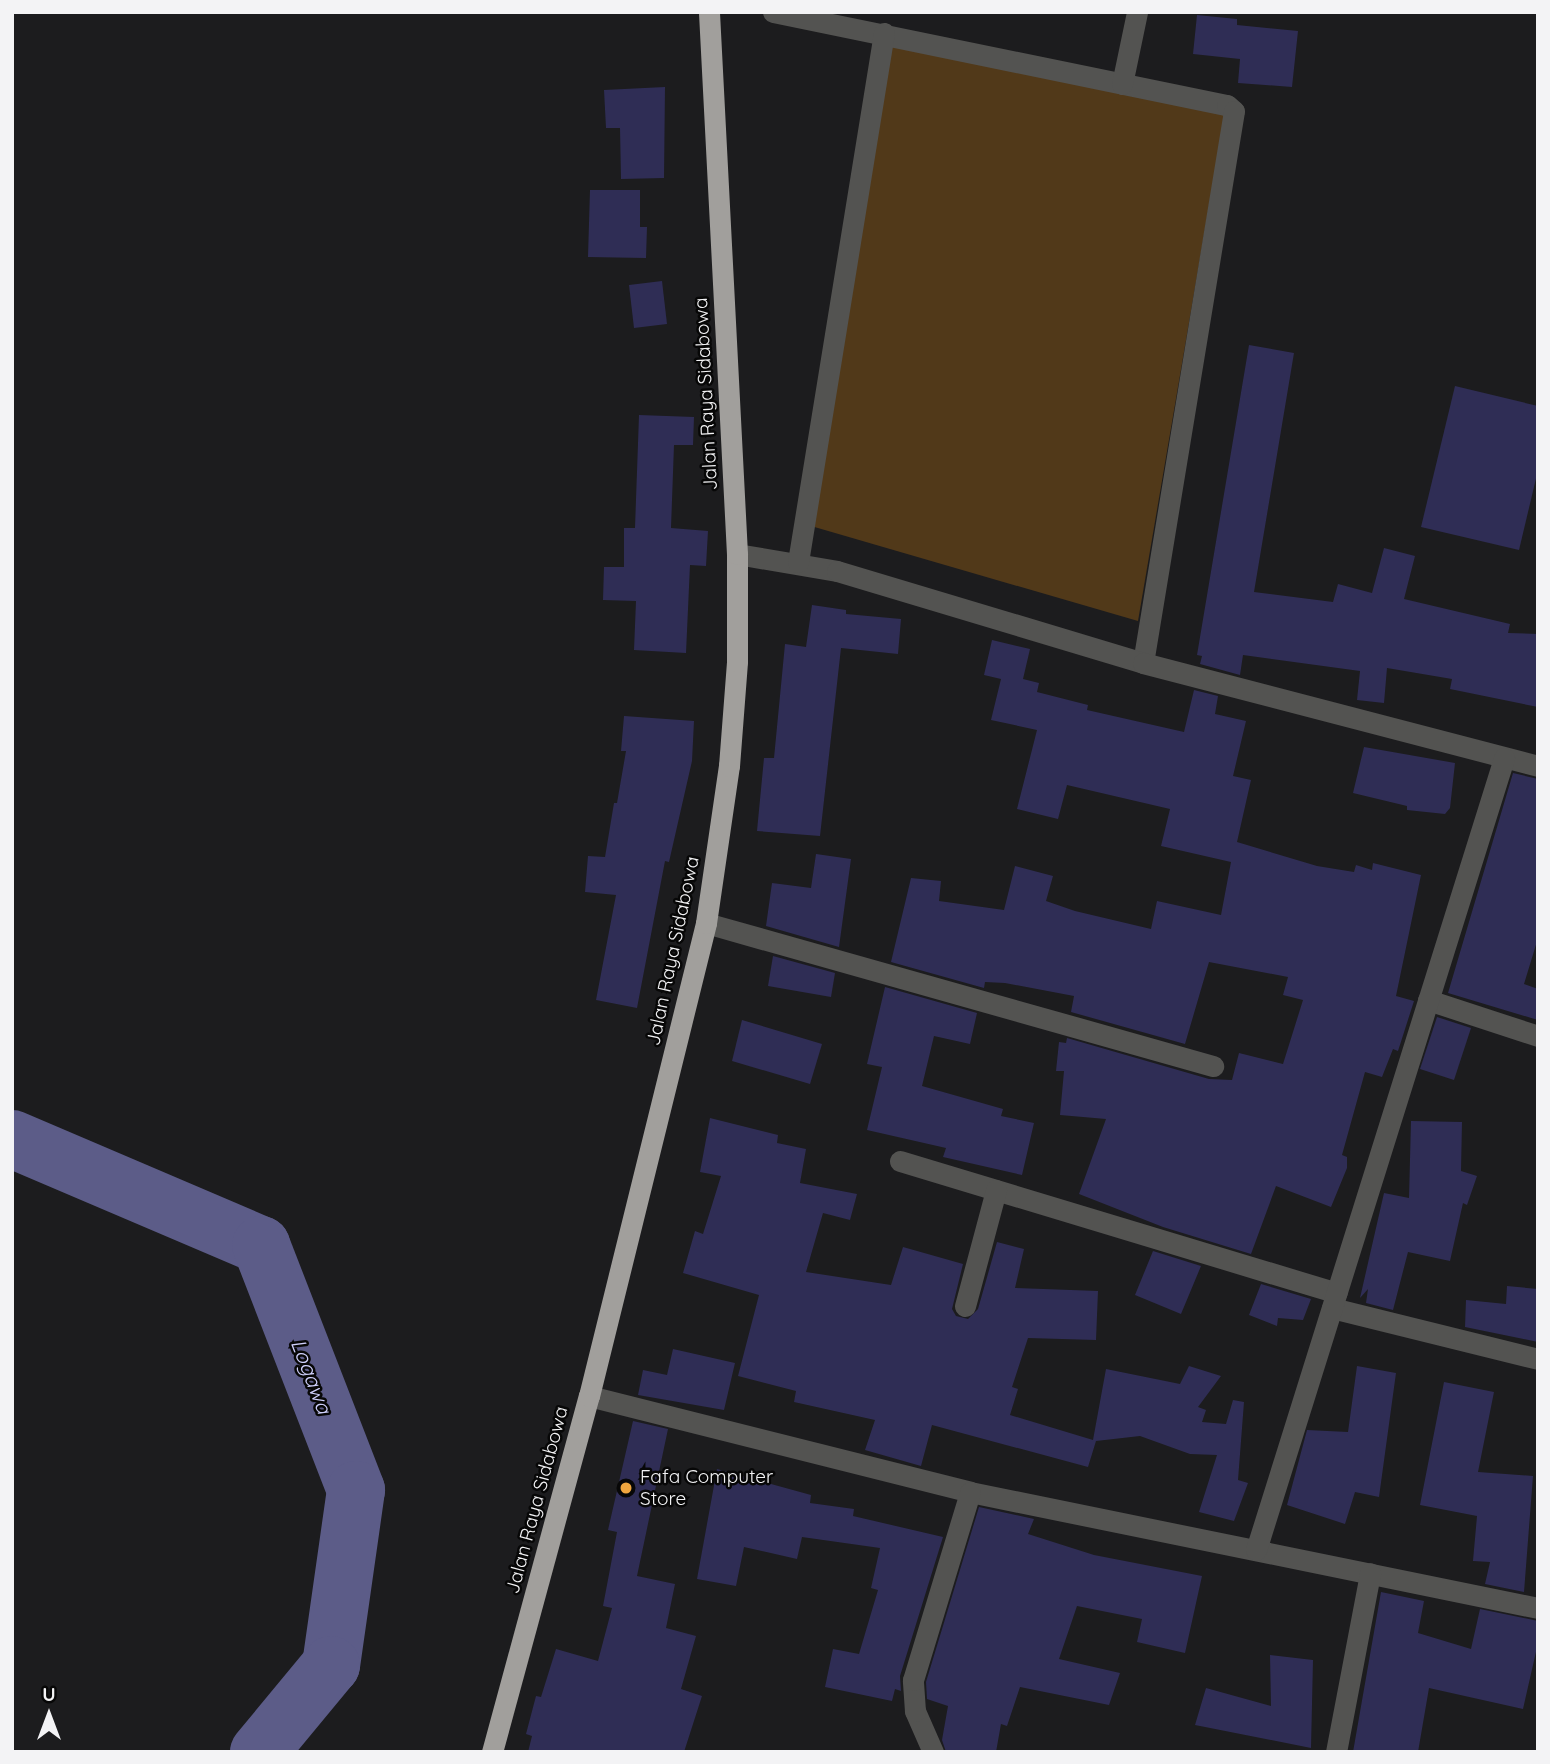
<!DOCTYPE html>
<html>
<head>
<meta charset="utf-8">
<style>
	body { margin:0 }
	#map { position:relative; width:1550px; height:1764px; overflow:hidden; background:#1c1c1e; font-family:Quicksand,sans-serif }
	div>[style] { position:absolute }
	.green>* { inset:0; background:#513919 }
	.river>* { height:58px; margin:-29px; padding:0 29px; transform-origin:29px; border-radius:29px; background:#5c5c88 }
	.building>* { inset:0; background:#2f2d55 }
	.minor>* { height:21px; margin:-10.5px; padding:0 10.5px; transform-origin:10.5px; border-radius:10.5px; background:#535351 }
	.highway>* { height:21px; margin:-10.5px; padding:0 10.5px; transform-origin:10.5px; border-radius:10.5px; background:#a19f9c }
	.dots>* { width:19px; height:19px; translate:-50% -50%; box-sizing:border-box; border:4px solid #070707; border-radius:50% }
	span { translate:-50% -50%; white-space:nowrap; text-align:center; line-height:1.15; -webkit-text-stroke:5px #070707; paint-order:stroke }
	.street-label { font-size:19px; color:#f3f3f5 }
	.poi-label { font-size:19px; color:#f3f3f5 }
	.left { translate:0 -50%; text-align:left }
	.water-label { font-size:21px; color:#cecffa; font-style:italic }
	.frame { position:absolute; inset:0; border:14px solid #f3f3f5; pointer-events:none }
	.north { position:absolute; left:14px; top:1680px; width:70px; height:70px; -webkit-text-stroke:5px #070707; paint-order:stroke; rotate:0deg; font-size:19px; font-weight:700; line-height:28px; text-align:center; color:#f3f3f5 }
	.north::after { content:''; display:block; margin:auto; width:24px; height:32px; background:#f3f3f5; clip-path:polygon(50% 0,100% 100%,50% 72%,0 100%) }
</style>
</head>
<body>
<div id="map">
	<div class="green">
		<div style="clip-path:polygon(888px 43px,1225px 112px,1138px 621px,811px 526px)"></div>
	</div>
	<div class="river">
		<div style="left:12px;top:1139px;width:271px;rotate:23.1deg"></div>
		<div style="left:261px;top:1245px;width:263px;rotate:68.8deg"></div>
		<div style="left:356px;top:1490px;width:177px;rotate:98.1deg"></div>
		<div style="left:331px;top:1665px;width:113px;rotate:129.6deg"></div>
	</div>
	<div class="building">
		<div style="clip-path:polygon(1197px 15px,1237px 19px,1237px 25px,1298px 31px,1292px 87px,1238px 83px,1240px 59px,1193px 54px)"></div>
		<div style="clip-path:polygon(665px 87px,664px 178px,621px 179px,620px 128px,606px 128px,604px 90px)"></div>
		<div style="clip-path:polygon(590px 190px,640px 190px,640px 227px,647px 227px,646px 258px,588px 257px)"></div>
		<div style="clip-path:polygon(662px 281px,667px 324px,634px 328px,629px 285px)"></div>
		<div style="clip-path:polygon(1249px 345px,1294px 353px,1254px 592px,1333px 602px,1338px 584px,1372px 593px,1384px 548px,1415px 556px,1404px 599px,1510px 624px,1508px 633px,1538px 634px,1538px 707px,1450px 689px,1452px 679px,1387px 668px,1384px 703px,1357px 700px,1360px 671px,1243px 655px,1240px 675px,1200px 664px,1202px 656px,1197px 655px)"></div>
		<div style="clip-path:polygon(1455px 386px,1538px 406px,1538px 470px,1519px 550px,1421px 527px)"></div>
		<div style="clip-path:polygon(639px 415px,694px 417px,693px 445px,674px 445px,671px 528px,708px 531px,706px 566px,690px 565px,686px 653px,634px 650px,636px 601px,603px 600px,604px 567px,624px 567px,624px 528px,635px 528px)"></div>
		<div style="clip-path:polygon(812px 605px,846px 610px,846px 614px,901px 619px,898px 654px,841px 648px,820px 836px,757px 831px,764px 758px,774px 758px,785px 644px,806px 647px)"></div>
		<div style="clip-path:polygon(992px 640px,1030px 649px,1023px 679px,1039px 683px,1037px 692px,1088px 705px,1087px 710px,1184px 732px,1194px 690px,1218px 696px,1215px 714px,1246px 721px,1233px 776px,1251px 780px,1237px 842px,1317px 866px,1354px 872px,1356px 865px,1372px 870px,1373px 863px,1421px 875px,1396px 996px,1414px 1001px,1398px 1051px,1393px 1049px,1382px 1077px,1365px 1072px,1342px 1155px,1347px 1157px,1347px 1168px,1331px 1207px,1276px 1186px,1251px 1254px,1163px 1227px,1079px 1194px,1106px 1119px,1060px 1115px,1064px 1071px,1056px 1071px,1059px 1042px,1066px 1043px,1067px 1038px,1209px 1079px,1232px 1080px,1239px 1053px,1283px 1064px,1303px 1000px,1283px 995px,1288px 977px,1209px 962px,1185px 1044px,1071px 1012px,1074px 996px,1005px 983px,985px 982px,984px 988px,891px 962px,911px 878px,941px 881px,939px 901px,1004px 910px,1015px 866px,1053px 876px,1046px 901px,1075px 911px,1151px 929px,1157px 901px,1221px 915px,1231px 862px,1161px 846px,1170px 809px,1067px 785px,1058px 819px,1017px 809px,1037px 730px,991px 720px,1001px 679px,984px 675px)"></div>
		<div style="clip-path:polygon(624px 716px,694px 721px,692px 761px,669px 862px,665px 861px,637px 1008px,596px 1000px,616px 895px,585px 892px,588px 856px,605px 857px,614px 803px,617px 803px,626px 751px,621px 751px)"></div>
		<div style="clip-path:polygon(1364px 747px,1455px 763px,1450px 808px,1445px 814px,1407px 810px,1407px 806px,1353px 793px)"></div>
		<div style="clip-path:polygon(1513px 773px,1538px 779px,1538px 938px,1524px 984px,1538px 989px,1538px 1020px,1448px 993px)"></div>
		<div style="clip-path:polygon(816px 854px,851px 859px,839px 947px,766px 926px,772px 883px,811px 888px)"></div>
		<div style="clip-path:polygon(773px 956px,835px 973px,831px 997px,768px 986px)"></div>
		<div style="clip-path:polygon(885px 987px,977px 1013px,970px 1044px,934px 1036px,922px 1086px,1003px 1109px,1001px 1116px,1034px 1123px,1022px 1175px,943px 1157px,946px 1148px,867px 1130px,882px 1067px,867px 1064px)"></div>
		<div style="clip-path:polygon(1437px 1017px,1471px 1028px,1454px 1080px,1420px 1069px)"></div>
		<div style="clip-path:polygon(742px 1020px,822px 1044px,810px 1084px,732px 1061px)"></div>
		<div style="clip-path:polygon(710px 1118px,778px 1135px,777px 1143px,806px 1149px,800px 1183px,857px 1194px,850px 1220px,823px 1213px,806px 1272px,891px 1285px,903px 1247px,963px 1264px,952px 1309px,956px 1316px,968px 1319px,978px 1309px,997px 1242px,1024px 1249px,1015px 1288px,1098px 1291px,1096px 1340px,1028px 1338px,1012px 1387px,1018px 1389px,1010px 1415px,1093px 1440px,1106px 1369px,1180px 1384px,1189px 1366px,1221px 1376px,1198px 1407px,1206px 1410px,1202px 1422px,1226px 1424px,1233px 1400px,1244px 1402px,1238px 1480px,1248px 1483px,1234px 1521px,1199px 1512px,1217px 1455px,1190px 1454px,1140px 1436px,1096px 1441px,1088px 1467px,932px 1425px,921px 1466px,865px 1450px,875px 1420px,794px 1402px,796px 1391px,738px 1376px,759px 1295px,683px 1273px,695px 1231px,703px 1234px,721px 1176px,700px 1172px)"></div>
		<div style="clip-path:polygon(1411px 1121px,1462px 1122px,1461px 1171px,1477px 1176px,1467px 1205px,1463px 1203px,1450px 1261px,1408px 1252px,1393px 1310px,1366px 1303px,1368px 1289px,1360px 1298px,1384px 1193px,1409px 1198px)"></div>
		<div style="clip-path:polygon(1153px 1251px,1201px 1266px,1181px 1314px,1135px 1295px)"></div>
		<div style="clip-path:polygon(1261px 1284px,1311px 1299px,1303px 1320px,1278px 1318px,1277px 1326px,1249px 1315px)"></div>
		<div style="clip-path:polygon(1507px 1286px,1538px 1289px,1538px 1342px,1465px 1327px,1466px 1300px,1506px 1304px)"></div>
		<div style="clip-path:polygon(673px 1349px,735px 1363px,724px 1410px,638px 1395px,643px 1370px,667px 1375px)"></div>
		<div style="clip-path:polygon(1357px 1366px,1396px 1373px,1379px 1497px,1355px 1492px,1345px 1524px,1287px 1505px,1307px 1430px,1348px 1432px)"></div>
		<div style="clip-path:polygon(1444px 1382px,1494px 1392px,1478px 1472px,1533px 1476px,1524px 1592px,1485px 1584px,1490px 1562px,1473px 1561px,1477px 1516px,1420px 1505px)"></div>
		<div style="clip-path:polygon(633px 1421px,668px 1429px,637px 1576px,675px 1584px,666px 1628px,696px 1636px,681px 1689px,702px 1696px,684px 1752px,528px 1752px,532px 1736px,526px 1734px,536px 1696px,541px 1697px,556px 1649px,598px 1661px,612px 1608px,603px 1606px,617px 1532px,608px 1530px)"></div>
		<div style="clip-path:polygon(717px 1469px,811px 1495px,810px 1503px,854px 1509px,853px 1516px,943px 1537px,900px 1676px,901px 1691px,895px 1689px,892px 1701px,825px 1687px,833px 1649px,859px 1654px,878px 1590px,871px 1588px,880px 1548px,802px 1537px,797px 1559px,744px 1547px,736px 1586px,697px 1579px)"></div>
		<div style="clip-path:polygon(979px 1507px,1034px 1519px,1028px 1534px,1094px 1555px,1202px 1576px,1185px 1653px,1137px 1642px,1142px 1619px,1077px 1606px,1059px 1659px,1120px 1673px,1109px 1705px,1020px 1687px,1007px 1726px,1001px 1724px,996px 1752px,946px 1752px,942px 1740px,948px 1706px,927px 1699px,926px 1682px)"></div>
		<div style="clip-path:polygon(1381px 1592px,1424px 1601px,1418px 1633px,1471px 1649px,1480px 1609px,1538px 1621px,1538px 1643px,1523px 1709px,1429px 1688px,1418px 1752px,1353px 1752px)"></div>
		<div style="clip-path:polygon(1270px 1655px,1313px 1660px,1311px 1748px,1195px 1725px,1206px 1688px,1271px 1706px)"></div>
	</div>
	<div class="minor">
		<div style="left:773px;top:12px;width:463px;rotate:11.6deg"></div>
		<div style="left:1227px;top:105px;width:9px;rotate:41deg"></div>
		<div style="left:1234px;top:111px;width:559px;rotate:99.36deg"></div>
		<div style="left:1122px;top:84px;width:74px;rotate:-78.2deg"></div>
		<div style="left:737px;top:554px;width:101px;rotate:9.6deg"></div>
		<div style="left:837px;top:571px;width:320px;rotate:16.7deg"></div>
		<div style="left:1143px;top:663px;width:408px;rotate:14.6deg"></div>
		<div style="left:798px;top:562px;width:536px;rotate:-80.77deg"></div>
		<div style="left:706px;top:923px;width:527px;rotate:15.75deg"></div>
		<div style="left:1428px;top:1000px;width:116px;rotate:18.1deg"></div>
		<div style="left:900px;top:1161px;width:456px;rotate:16.8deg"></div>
		<div style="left:965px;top:1306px;width:120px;rotate:-75deg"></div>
		<div style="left:1332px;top:1308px;width:212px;rotate:13.9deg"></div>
		<div style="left:589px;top:1396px;width:393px;rotate:14.1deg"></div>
		<div style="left:970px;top:1492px;width:580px;rotate:11.54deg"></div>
		<div style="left:1256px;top:1550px;width:830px;rotate:-72.61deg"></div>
		<div style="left:933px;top:1752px;width:45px;rotate:-113.7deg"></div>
		<div style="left:915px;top:1711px;width:31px;rotate:-94deg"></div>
		<div style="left:913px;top:1680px;width:196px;rotate:-73.1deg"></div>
		<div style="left:1336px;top:1752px;width:182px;rotate:-79.2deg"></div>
	</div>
	<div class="highway">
		<div style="left:492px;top:1752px;width:369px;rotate:-74.8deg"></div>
		<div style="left:589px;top:1396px;width:487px;rotate:-76.1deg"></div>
		<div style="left:706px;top:923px;width:159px;rotate:-81.7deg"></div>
		<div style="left:729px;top:766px;width:105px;rotate:-85.6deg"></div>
		<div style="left:737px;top:661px;width:107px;rotate:-90deg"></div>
		<div style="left:737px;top:554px;width:543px;rotate:-92.96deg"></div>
	</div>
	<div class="dots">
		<div style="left:626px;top:1488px;background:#f0a63f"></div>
	</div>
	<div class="street-label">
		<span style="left:706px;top:394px;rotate:-93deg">Jalan Raya Sidabowa</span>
		<span style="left:673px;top:951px;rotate:-78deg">Jalan Raya Sidabowa</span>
		<span style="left:537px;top:1500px;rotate:-75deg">Jalan Raya Sidabowa</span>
	</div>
	<div class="poi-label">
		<span class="left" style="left:640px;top:1488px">Fafa Computer<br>Store</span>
	</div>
	<div class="water-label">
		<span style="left:312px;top:1376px;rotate:69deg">Logawa</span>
	</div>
	<div class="frame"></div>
	<div class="north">U</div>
</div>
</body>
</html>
